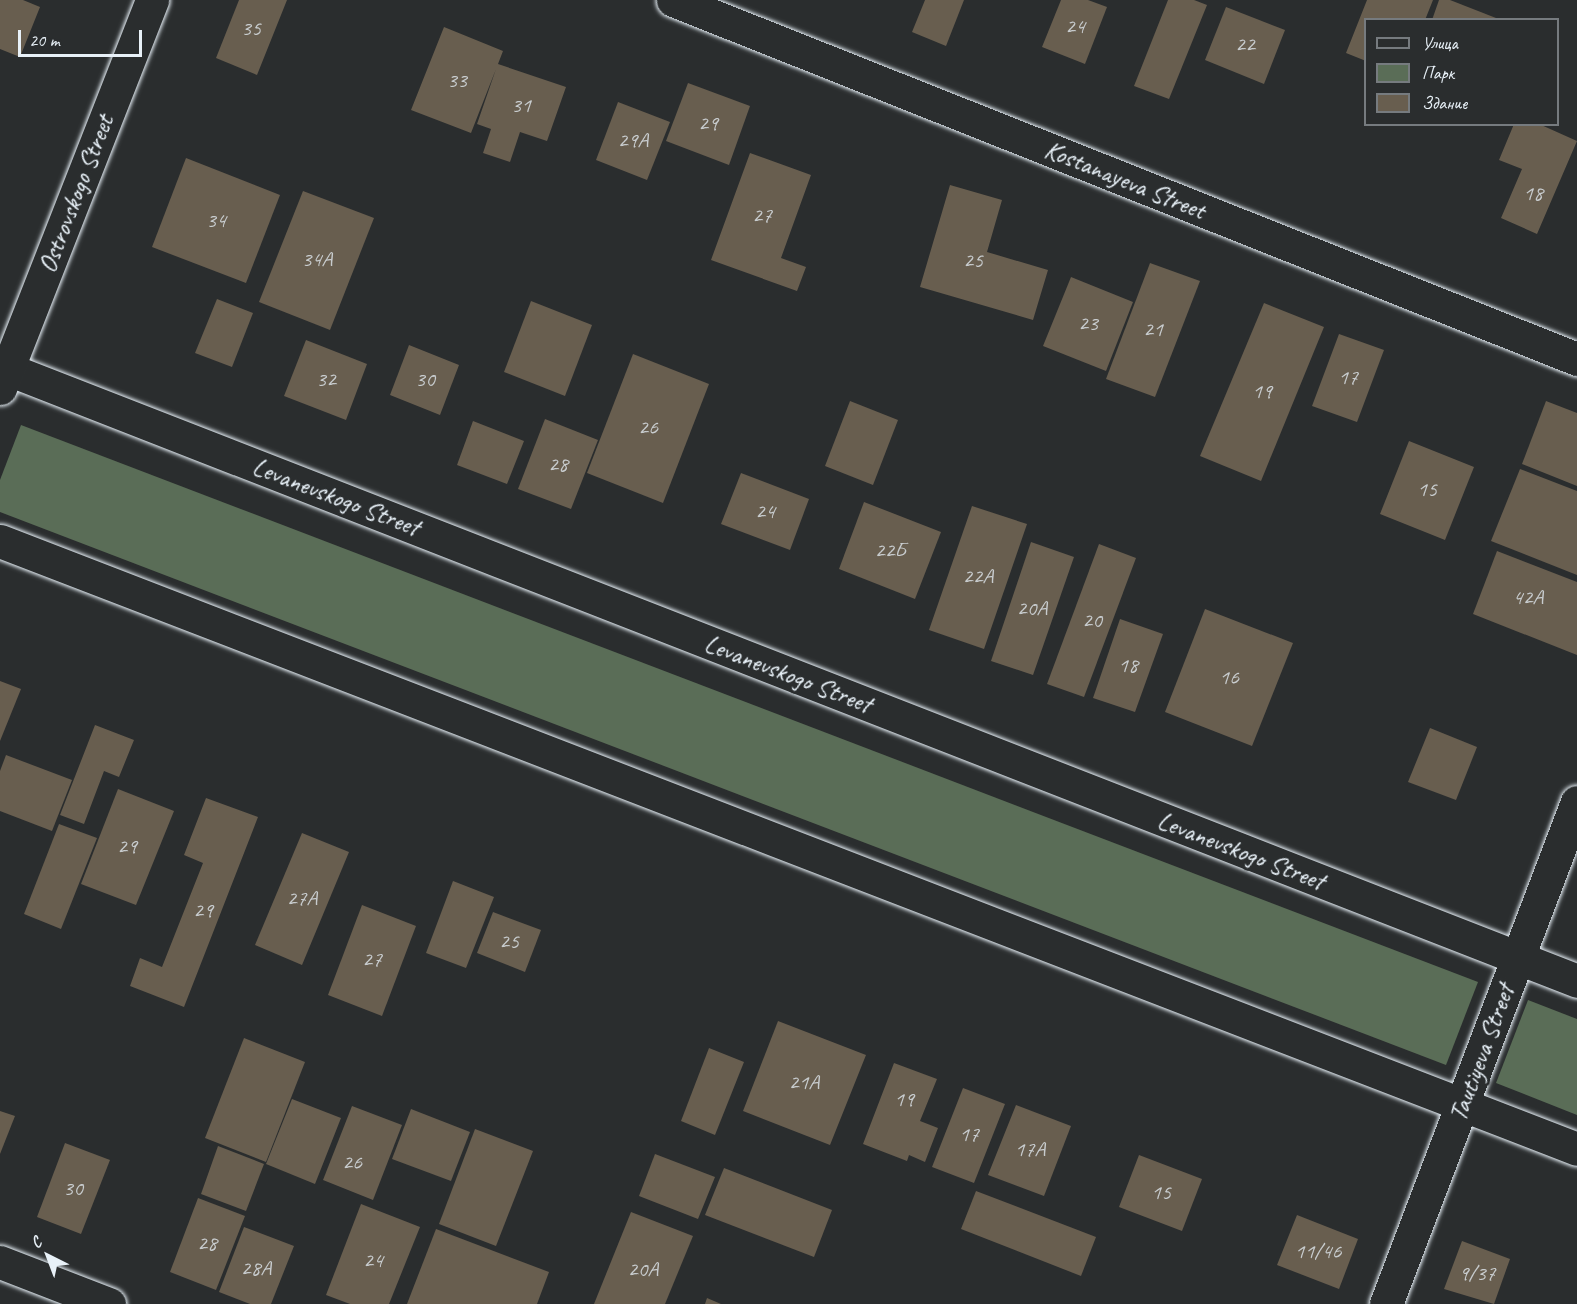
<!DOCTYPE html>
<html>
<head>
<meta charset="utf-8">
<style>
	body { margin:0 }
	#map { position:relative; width:1577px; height:1304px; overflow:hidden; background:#2a2d2e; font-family:Caveat,sans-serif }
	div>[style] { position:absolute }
	.green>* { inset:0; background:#5a6d57 }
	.building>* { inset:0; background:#685e4f }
	.roads { filter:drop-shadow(0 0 2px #e8f1f8) drop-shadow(0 0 2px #e8f1f8) }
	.minor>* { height:33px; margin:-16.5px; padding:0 16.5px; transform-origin:16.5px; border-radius:16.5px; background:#2a2d2e }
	span { translate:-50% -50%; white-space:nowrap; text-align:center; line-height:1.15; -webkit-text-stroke:6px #2a2d2e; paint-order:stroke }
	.number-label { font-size:22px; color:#c8ccce }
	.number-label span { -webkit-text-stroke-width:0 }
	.street-label { font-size:26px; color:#e8f1f8 }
	.legend { position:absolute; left:1364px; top:18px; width:195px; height:108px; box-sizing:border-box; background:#2a2d2e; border:2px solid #767b7f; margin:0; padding:8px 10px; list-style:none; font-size:18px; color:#e8f1f8 }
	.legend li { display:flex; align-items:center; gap:12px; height:30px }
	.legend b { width:30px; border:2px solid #767b7f }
	.north { position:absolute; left:18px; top:1226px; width:60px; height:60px; -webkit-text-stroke:4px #2a2d2e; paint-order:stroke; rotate:318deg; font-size:16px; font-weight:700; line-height:24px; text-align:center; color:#e8f1f8 }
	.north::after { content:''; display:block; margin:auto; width:21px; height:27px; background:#e8f1f8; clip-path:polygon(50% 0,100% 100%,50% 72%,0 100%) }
	.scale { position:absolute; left:18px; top:30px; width:124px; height:27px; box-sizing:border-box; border:3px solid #e8f1f8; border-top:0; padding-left:8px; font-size:18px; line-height:21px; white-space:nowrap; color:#e8f1f8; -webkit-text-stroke:4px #2a2d2e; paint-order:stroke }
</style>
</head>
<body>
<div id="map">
	<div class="green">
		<div style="clip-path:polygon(21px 425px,1478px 982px,1446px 1065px,0 512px,0 480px)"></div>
		<div style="clip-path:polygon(1528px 1000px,1577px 1019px,1577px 1115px,1496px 1083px)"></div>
	</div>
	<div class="building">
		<div style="clip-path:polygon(0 0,23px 0,40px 7px,20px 57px,0 49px)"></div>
		<div style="clip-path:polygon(239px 0,287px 0,257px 75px,216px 58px)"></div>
		<div style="clip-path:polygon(925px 0,964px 0,946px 46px,912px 32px)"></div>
		<div style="clip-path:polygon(1061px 0,1088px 0,1107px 7px,1085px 64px,1042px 47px)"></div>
		<div style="clip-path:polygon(1168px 0,1194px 0,1207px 5px,1169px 99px,1134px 86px)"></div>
		<div style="clip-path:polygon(1367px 0,1433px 0,1425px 20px,1366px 20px,1366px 61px,1346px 53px)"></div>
		<div style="clip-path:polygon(1439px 0,1450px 0,1496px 18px,1432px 20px)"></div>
		<div style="clip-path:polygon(1226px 7px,1285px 30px,1264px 84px,1205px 60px)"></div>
		<div style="clip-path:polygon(444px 27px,503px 51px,498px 64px,566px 87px,547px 141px,520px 132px,510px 162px,483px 153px,491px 129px,477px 124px,496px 69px,471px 133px,411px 110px)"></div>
		<div style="clip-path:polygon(688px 83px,750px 106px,729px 165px,666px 141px)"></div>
		<div style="clip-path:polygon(618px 102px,670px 122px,647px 180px,596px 160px)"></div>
		<div style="clip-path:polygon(1514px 124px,1539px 124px,1577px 141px,1537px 234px,1501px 218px,1522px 169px,1499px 160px)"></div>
		<div style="clip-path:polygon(750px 153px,811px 175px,781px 258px,806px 267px,797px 291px,711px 260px)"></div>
		<div style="clip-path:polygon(186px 158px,280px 195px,246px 283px,152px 247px)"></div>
		<div style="clip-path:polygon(950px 185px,1002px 200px,987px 252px,1048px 270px,1033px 320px,920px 287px)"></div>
		<div style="clip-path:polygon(303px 191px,374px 218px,330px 330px,259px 302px)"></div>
		<div style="clip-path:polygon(1150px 263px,1200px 281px,1155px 397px,1106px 379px)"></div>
		<div style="clip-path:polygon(1071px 277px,1133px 302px,1106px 371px,1043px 346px)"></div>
		<div style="clip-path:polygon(217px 299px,253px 313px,232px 367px,195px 353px)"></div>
		<div style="clip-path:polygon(531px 301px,592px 325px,565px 396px,504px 372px)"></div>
		<div style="clip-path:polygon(1264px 303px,1324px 327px,1261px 481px,1200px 456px)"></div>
		<div style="clip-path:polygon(1339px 334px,1384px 350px,1357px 422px,1312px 406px)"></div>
		<div style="clip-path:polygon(306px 340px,367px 364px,346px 420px,284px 396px)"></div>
		<div style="clip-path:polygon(409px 345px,459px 365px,440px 415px,390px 395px)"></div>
		<div style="clip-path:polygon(633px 354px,709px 384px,663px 503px,587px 473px)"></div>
		<div style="clip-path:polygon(850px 401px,898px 420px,873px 485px,825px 466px)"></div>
		<div style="clip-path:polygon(1546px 401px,1577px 413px,1577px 486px,1522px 464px)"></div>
		<div style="clip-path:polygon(545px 419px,598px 440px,571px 509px,518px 489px)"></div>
		<div style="clip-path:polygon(473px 421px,524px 441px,507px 484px,457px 465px)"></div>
		<div style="clip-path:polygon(1409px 441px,1474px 467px,1445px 540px,1380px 514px)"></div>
		<div style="clip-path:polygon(1520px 469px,1577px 491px,1577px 575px,1491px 541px)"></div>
		<div style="clip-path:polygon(741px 473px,809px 499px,790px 550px,721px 524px)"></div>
		<div style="clip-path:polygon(864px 502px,941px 532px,915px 599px,839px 569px)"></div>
		<div style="clip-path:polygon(972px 506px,1027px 524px,984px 649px,929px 630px)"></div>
		<div style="clip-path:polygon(1031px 542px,1074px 557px,1033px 675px,991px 661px)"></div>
		<div style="clip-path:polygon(1099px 544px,1136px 558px,1084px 697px,1047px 684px)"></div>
		<div style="clip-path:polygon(1497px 551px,1577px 582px,1577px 655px,1473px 614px)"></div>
		<div style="clip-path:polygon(1205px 609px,1293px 643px,1252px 746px,1165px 712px)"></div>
		<div style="clip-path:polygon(1120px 619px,1163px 634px,1135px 712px,1093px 698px)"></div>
		<div style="clip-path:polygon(0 681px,21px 689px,0 741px)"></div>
		<div style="clip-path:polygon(95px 725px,134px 740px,119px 777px,104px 771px,84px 824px,60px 815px)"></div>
		<div style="clip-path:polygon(1430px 728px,1477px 747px,1456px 800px,1408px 782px)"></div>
		<div style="clip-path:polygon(6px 755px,72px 780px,52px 831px,0 811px,0 771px)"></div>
		<div style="clip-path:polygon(118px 789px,174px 811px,136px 905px,81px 884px)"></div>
		<div style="clip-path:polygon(206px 798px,258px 817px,184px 1007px,130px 986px,140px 958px,162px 967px,203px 863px,184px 855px)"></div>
		<div style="clip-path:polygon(59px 824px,97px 838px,61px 929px,24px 914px)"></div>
		<div style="clip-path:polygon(302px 833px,349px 852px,302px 965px,255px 945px)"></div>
		<div style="clip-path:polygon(453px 881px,494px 897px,466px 968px,426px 953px)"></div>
		<div style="clip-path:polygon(362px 905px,416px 926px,382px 1016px,328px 995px)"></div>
		<div style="clip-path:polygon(493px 912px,541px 930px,525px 972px,477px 953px)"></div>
		<div style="clip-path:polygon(778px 1021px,866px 1055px,830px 1145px,743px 1111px)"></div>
		<div style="clip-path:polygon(244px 1038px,305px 1062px,266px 1162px,205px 1138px)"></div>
		<div style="clip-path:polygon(709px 1048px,744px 1062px,715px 1135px,681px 1121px)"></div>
		<div style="clip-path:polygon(894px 1063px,937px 1079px,920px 1121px,938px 1128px,925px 1162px,909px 1155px,907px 1161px,863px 1144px)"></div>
		<div style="clip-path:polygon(963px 1088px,1005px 1104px,974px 1183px,932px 1167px)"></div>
		<div style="clip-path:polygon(292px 1099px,341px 1118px,315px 1184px,266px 1164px)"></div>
		<div style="clip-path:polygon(1016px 1105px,1071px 1126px,1044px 1196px,988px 1175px)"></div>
		<div style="clip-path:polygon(352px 1106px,402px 1125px,373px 1200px,323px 1180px)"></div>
		<div style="clip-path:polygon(411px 1109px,470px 1132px,451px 1181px,392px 1159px)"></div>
		<div style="clip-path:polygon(0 1111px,15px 1116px,0 1154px)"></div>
		<div style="clip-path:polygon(475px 1129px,533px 1151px,496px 1246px,439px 1224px)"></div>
		<div style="clip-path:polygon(65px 1143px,110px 1160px,81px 1234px,37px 1217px)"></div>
		<div style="clip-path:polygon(218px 1146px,264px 1164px,246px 1211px,201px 1194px)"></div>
		<div style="clip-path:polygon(655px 1154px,715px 1177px,698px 1219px,639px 1196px)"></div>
		<div style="clip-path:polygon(1139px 1155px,1202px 1179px,1182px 1231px,1119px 1207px)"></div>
		<div style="clip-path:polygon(724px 1168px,832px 1210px,814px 1257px,705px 1215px)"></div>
		<div style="clip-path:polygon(976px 1191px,1096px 1237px,1081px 1276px,961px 1229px)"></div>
		<div style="clip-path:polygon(198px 1198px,245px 1216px,216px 1290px,170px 1272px)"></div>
		<div style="clip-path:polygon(361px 1204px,420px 1227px,389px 1304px,350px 1304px,326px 1295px)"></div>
		<div style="clip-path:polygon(631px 1212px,693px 1236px,665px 1304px,594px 1304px)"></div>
		<div style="clip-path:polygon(1297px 1215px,1358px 1239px,1339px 1289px,1277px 1265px)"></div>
		<div style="clip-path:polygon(244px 1227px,294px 1246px,271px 1304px,250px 1304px,219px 1292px)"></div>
		<div style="clip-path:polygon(436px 1229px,549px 1272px,537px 1304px,407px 1304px)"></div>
		<div style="clip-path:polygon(1462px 1241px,1510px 1259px,1494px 1304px,1444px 1289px)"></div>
		<div style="clip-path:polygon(707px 1298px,721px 1304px,705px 1304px)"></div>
	</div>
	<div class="roads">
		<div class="minor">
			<div style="left:673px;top:0;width:973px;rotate:21.66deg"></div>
			<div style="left:0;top:366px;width:1693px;rotate:21.3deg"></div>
			<div style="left:0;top:388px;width:417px;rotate:-68.6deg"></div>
			<div style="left:0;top:541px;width:1690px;rotate:21.08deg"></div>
			<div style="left:0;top:1262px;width:117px;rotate:21.1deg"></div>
			<div style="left:1386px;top:1304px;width:537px;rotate:-69.17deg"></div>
		</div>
	</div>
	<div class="number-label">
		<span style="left:1075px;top:27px">24</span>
		<span style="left:251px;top:29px">35</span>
		<span style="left:1245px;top:45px">22</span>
		<span style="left:457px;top:81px">33</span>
		<span style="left:521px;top:106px">31</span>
		<span style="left:708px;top:124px">29</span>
		<span style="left:633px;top:141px">29А</span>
		<span style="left:1533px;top:194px">18</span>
		<span style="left:762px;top:216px">27</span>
		<span style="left:216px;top:221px">34</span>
		<span style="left:317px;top:260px">34А</span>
		<span style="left:973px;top:261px">25</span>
		<span style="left:1088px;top:324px">23</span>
		<span style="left:1153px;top:330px">21</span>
		<span style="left:1348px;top:378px">17</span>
		<span style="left:326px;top:380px">32</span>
		<span style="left:425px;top:380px">30</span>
		<span style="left:1262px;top:392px">19</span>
		<span style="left:648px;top:428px">26</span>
		<span style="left:558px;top:465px">28</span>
		<span style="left:1427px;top:490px">15</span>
		<span style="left:765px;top:512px">24</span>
		<span style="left:890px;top:551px">22Б</span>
		<span style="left:978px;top:577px">22А</span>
		<span style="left:1528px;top:598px">42А</span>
		<span style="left:1032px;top:609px">20А</span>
		<span style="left:1092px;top:621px">20</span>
		<span style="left:1128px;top:666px">18</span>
		<span style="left:1229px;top:678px">16</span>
		<span style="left:127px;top:847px">29</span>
		<span style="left:302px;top:899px">27А</span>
		<span style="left:203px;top:911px">29</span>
		<span style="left:509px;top:942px">25</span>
		<span style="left:372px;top:960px">27</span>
		<span style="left:804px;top:1083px">21А</span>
		<span style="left:904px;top:1100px">19</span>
		<span style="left:969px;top:1135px">17</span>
		<span style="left:1030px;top:1150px">17А</span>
		<span style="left:352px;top:1163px">26</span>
		<span style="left:73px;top:1189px">30</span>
		<span style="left:1161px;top:1193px">15</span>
		<span style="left:207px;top:1244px">28</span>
		<span style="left:1318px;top:1252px">11/46</span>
		<span style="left:373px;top:1261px">24</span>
		<span style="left:256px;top:1269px">28А</span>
		<span style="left:643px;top:1270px">20А</span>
		<span style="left:1477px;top:1274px">9/37</span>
	</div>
	<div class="street-label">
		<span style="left:1125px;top:180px;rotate:22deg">Kostanayeva Street</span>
		<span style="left:76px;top:194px;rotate:-69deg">Ostrovskogo Street</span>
		<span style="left:336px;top:497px;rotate:21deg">Levanevskogo Street</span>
		<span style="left:788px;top:674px;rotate:21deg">Levanevskogo Street</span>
		<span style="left:1241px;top:851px;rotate:21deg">Levanevskogo Street</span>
		<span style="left:1482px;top:1053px;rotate:-70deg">Tautiyeva Street</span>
	</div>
	<ul class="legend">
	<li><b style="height:8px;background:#2a2d2e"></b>Улица</li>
	<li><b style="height:16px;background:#5a6d57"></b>Парк</li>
	<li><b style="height:16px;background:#685e4f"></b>Здание</li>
	</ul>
	<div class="north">С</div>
	<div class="scale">20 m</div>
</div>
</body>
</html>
